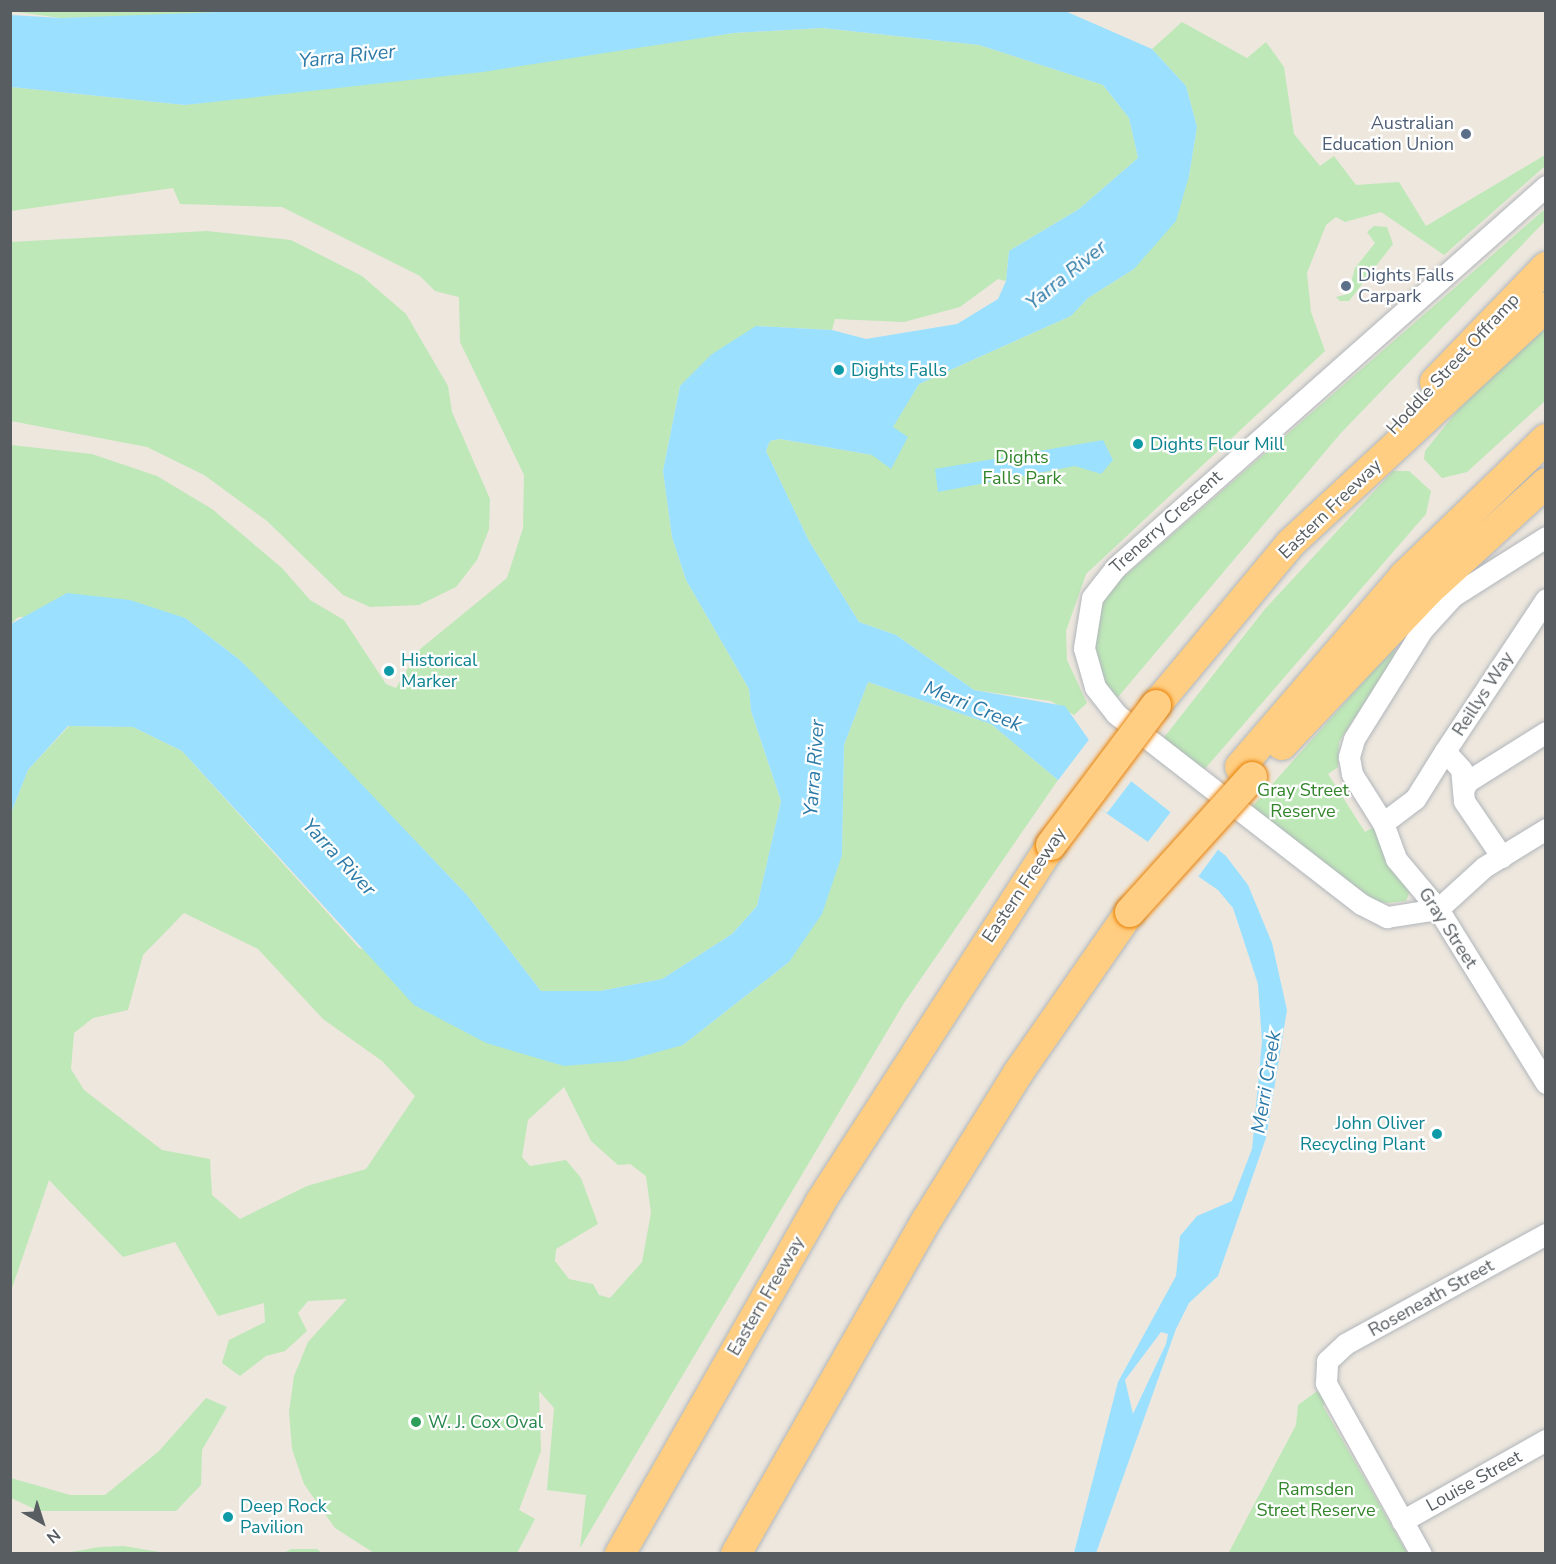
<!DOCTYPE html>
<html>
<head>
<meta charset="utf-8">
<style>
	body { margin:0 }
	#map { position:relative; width:1556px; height:1564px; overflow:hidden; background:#ede7de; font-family:"Nunito Sans",sans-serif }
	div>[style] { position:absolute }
	.green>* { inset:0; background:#bee8b7 }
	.water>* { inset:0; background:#9be1ff }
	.pier>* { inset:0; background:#ede7de }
	.roads { filter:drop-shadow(0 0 2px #b1b6bb) drop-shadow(0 0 2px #b1b6bb) }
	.minor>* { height:21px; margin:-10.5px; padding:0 10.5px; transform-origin:10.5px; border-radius:10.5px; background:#fff }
	.highway>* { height:30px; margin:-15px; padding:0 15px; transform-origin:15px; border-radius:15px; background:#ffce82 }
	.bridges { filter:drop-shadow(0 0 2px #ea8000) drop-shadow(0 0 2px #ea8000) }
	.highway-bridge>* { height:30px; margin:-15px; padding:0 15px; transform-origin:15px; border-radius:15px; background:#ffce82 }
	.dots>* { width:16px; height:16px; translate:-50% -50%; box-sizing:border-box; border:3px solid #fff; border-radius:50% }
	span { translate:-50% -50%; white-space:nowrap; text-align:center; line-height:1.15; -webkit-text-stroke:4.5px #fff; paint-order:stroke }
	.service-label { font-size:18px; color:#4e5e75 }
	.right { translate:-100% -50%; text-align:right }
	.left { translate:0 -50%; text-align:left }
	.street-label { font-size:18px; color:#575d61 }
	.culture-label { font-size:18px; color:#0d838f }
	.park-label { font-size:18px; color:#33852c }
	.leisure-label { font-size:18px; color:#27864d }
	.water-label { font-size:20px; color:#2c7aa7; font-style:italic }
	.frame { position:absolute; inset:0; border:12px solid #575d61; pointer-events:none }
	.north { position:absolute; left:12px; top:1492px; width:60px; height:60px; -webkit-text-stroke:4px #fff; paint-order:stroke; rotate:141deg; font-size:16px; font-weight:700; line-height:24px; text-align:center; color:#575d61 }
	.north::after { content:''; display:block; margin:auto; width:21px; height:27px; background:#575d61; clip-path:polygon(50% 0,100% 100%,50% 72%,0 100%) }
</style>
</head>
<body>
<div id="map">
	<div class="green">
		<div style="clip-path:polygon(10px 11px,380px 11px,61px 18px)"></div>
		<div style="clip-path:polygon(1182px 22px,1247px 58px,1266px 42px,1284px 67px,1294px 134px,1320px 166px,1334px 156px,1356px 185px,1399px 182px,1426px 226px,1545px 155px,1545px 166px,1444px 255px,1381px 212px,1345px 222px,1336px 217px,1326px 225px,1307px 273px,1311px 312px,1325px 351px,1086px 574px,1066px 631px,1067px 660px,1087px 703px,1074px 715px,1051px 701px,974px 690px,896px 635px,859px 622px,809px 541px,766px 451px,770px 441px,780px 439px,872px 455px,919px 384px,1071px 316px,1088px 298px,1134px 269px,1189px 176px,1197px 127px,1186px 86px,1152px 49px)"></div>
		<div style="clip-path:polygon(822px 28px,979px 45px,1103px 85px,1129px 118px,1138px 158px,1079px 209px,1009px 251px,1006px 281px,998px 279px,960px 307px,904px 322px,835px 319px,832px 330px,756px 326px,680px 386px,663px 471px,672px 537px,686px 580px,749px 689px,751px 711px,781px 801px,757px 906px,732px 934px,662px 979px,600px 991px,541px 991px,467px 895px,402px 827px,240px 660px,185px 618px,18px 617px,11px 624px,11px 445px,92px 454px,157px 476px,212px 509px,282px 568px,310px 600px,344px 620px,386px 684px,396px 688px,419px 650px,507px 578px,523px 528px,524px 475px,460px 342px,459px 297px,435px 291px,420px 276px,282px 207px,180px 204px,173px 188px,11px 211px,11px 87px,185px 105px,734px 33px)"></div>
		<div style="clip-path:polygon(1545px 209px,1545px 221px,1340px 434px,1113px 703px,1094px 668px,1093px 616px,1112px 587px)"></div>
		<div style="clip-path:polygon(1374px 226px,1387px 227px,1393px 244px,1349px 301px,1340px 301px,1336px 297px,1348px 294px,1355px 268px,1375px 243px,1367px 232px)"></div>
		<div style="clip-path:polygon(207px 231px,291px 240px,362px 276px,406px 314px,448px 386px,452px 412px,490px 499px,489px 529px,477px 560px,456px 587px,419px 605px,370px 607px,343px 595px,267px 521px,204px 475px,147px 447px,11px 421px,11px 242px)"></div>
		<div style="clip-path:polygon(1545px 323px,1545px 401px,1467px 472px,1442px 478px,1424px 459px,1425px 451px,1478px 385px)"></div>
		<div style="clip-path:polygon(1393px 471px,1409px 471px,1431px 491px,1426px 514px,1203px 771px,1162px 740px,1265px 609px)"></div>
		<div style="clip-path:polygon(1396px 645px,1393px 659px,1339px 742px,1338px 767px,1328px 774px,1365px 832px,1376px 826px,1413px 883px,1406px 901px,1387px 903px,1375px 901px,1252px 807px)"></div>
		<div style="clip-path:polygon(evenodd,868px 682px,991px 724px,1058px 780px,904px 1003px,580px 1548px,586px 1495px,547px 1490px,554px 1408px,539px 1391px,541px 1451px,519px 1510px,535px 1519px,517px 1553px,374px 1553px,335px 1528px,304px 1484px,292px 1449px,289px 1412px,294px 1376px,308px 1342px,347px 1299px,308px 1301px,298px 1313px,307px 1331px,285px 1351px,266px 1356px,240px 1376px,222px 1363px,229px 1340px,265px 1322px,264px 1303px,218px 1316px,175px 1242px,123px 1257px,49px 1180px,11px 1291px,11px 813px,28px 770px,69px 726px,133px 727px,182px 751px,359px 948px,683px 1045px,789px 962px,842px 855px,844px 745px,868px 682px,184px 913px,258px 949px,323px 1019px,382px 1061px,415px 1096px,366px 1169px,307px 1186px,240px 1219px,212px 1195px,210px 1159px,162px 1150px,84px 1090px,71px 1069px,74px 1033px,93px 1018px,128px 1010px,143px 955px,184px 913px,868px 682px,564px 1087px,591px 1141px,618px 1165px,630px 1164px,646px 1176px,651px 1213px,642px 1262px,610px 1298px,599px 1295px,593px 1284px,569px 1279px,555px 1261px,556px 1249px,598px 1224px,581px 1178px,566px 1160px,530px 1166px,522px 1157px,528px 1120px,564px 1087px)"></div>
		<div style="clip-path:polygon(1320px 1389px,1327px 1399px,1323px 1406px,1407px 1553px,1228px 1554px,1296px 1425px,1298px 1405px)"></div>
		<div style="clip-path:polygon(206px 1398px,227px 1407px,202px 1450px,201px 1485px,176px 1511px,39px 1511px,11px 1498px,11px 1478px,70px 1495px,105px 1495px,159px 1451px)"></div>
		<div style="clip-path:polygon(124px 1546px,165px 1553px,66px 1553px,99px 1547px)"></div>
		<div style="clip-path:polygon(291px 1549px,317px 1549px,322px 1553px,284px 1553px)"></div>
	</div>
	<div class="water">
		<div style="clip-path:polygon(evenodd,246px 11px,1065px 11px,1152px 49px,1186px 86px,1197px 127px,1189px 176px,1176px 221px,1134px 269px,1088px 298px,1071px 316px,919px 384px,893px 427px,908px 437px,891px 469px,872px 455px,780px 439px,770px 441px,766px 451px,809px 541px,859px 622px,896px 635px,974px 690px,1065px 706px,1089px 740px,1131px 781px,1226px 856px,1248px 885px,1272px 943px,1287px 1010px,1266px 1138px,1218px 1276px,1189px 1303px,1176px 1329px,1096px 1553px,1074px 1553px,1118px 1382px,1176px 1276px,1180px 1236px,1197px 1216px,1232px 1201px,1252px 1149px,1262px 1041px,1258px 984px,1233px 908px,1218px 890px,1058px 780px,991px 724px,868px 682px,844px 745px,842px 855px,822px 914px,789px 962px,683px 1045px,625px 1061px,564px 1066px,486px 1043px,414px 1005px,182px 751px,133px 727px,68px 726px,28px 770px,11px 813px,11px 624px,67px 593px,130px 600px,185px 618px,240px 660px,331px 752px,467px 895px,541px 991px,600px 991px,662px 979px,732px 934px,757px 906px,781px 801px,751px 711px,749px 689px,686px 580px,672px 537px,663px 471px,680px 386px,712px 354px,756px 326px,832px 330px,866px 339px,957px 324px,998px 299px,1006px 281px,1009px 251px,1079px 209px,1138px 158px,1129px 118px,1103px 85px,979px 45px,822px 28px,734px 33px,483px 72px,185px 105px,11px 87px,11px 15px,61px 18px,246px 11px,1161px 1332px,1168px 1334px,1166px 1344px,1133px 1414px,1125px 1380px,1161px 1332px)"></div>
		<div style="clip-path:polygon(1103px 440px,1113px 460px,1101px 474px,1075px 466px,938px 492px,935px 469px)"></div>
	</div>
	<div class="pier">
		<div style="clip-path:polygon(1091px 737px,1133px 779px,1107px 813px,1056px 783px)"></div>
		<div style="clip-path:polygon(1173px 809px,1220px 847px,1198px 877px,1147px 843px)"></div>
	</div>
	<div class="roads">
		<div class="minor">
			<div style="left:1546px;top:186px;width:575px;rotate:138.46deg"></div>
			<div style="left:1116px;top:567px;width:39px;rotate:128deg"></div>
			<div style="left:1092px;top:598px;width:51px;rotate:99.1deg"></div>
			<div style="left:1084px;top:648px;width:41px;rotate:74.2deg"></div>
			<div style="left:1095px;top:687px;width:34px;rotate:52deg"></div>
			<div style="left:1116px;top:714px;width:310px;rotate:37.8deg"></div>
			<div style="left:1361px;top:904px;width:29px;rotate:27deg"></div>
			<div style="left:1387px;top:917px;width:52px;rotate:-8.9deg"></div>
			<div style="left:1438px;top:909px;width:62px;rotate:-42.4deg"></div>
			<div style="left:1484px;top:867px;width:73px;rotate:-31.5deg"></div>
			<div style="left:1546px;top:537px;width:110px;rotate:147.6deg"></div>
			<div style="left:1453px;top:596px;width:46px;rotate:132.4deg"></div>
			<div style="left:1422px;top:630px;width:128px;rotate:122deg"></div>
			<div style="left:1354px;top:739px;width:19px;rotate:106deg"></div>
			<div style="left:1349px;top:757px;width:17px;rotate:80deg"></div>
			<div style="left:1352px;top:774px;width:58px;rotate:57.7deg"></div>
			<div style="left:1383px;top:823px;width:38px;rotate:70deg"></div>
			<div style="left:1396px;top:859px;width:65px;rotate:50deg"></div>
			<div style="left:1438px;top:909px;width:205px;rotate:58.2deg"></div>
			<div style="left:1463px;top:790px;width:21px;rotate:-95deg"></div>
			<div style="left:1461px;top:769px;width:24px;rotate:-132deg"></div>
			<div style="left:1445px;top:751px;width:182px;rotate:-56.4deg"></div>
			<div style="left:1383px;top:823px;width:40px;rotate:-37deg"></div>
			<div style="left:1415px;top:799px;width:57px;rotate:-58deg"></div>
			<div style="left:1502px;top:857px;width:68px;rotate:-124.2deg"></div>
			<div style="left:1464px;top:801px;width:11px;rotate:-95deg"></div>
			<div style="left:1463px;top:790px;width:10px;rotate:-61deg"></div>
			<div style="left:1468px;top:781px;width:92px;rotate:-32.1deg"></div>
			<div style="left:1402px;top:1521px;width:165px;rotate:-29.4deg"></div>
			<div style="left:1421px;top:1554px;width:196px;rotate:-119.1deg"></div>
			<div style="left:1326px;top:1383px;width:22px;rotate:-87deg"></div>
			<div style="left:1327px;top:1361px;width:25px;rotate:-43deg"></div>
			<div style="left:1345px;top:1344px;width:229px;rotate:-28.7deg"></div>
		</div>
		<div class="highway">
			<div style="left:1435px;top:382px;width:160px;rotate:-46deg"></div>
			<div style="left:1156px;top:705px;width:211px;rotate:-50.2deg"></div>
			<div style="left:1291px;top:543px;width:347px;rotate:-42.8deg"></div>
			<div style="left:1282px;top:745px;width:211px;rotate:-46.5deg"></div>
			<div style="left:1427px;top:592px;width:161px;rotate:-42.5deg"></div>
			<div style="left:1240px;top:767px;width:252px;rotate:-49.3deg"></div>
			<div style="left:1404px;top:576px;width:197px;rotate:-44deg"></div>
			<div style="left:620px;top:1554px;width:406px;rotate:-60.3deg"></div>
			<div style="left:821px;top:1201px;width:424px;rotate:-57.1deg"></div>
			<div style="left:736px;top:1554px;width:383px;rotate:-60.3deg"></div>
			<div style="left:926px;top:1221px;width:174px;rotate:-58.1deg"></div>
			<div style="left:1018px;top:1073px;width:196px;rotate:-55.2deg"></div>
		</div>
	</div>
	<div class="bridges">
		<div class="highway-bridge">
			<div style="left:1051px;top:845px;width:175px;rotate:-53.1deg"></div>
			<div style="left:1130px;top:912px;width:182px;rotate:-47.9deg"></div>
		</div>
	</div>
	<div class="dots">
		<div style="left:1466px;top:134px;background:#5c6f8a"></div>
		<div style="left:1346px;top:286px;background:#5c6f8a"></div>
		<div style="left:839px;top:370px;background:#0f9aa8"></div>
		<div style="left:1138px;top:444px;background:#0f9aa8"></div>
		<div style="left:389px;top:671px;background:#0f9aa8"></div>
		<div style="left:1437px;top:1134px;background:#0f9aa8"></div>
		<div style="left:416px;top:1422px;background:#2e9e5b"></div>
		<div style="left:228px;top:1517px;background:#0f9aa8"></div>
	</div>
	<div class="service-label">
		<span class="right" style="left:1454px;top:134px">Australian<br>Education Union</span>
		<span class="left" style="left:1358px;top:286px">Dights Falls<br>Carpark</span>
	</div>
	<div class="street-label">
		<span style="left:1453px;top:364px;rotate:-47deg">Hoddle Street Offramp</span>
		<span style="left:1330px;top:509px;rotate:-44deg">Eastern Freeway</span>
		<span style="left:1166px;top:522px;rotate:-42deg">Trenerry Crescent</span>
		<span style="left:1483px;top:694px;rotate:-57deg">Reillys Way</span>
		<span style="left:1024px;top:885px;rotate:-56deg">Eastern Freeway</span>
		<span style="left:1448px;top:928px;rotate:57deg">Gray Street</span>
		<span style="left:766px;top:1296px;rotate:-60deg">Eastern Freeway</span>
		<span style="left:1431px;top:1298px;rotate:-29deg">Roseneath Street</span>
		<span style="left:1474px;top:1481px;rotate:-29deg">Louise Street</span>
	</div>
	<div class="culture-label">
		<span class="left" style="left:851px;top:370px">Dights Falls</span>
		<span class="left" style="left:1150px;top:444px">Dights Flour Mill</span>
		<span class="left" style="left:401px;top:671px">Historical<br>Marker</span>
		<span class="right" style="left:1425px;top:1134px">John Oliver<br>Recycling Plant</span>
		<span class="left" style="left:240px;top:1517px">Deep Rock<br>Pavilion</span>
	</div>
	<div class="park-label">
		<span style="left:1022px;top:468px">Dights<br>Falls Park</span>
		<span style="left:1303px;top:801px">Gray Street<br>Reserve</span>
		<span style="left:1316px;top:1500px">Ramsden<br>Street Reserve</span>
	</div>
	<div class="leisure-label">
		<span class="left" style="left:428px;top:1422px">W. J. Cox Oval</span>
	</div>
	<div class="water-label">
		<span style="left:347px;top:56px;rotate:-6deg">Yarra River</span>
		<span style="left:1066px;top:275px;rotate:-39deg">Yarra River</span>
		<span style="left:973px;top:706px;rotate:22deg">Merri Creek</span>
		<span style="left:814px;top:768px;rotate:-86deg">Yarra River</span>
		<span style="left:339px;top:857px;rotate:47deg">Yarra River</span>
		<span style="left:1266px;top:1082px;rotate:-81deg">Merri Creek</span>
	</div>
	<div class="frame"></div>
	<div class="north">N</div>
</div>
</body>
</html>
